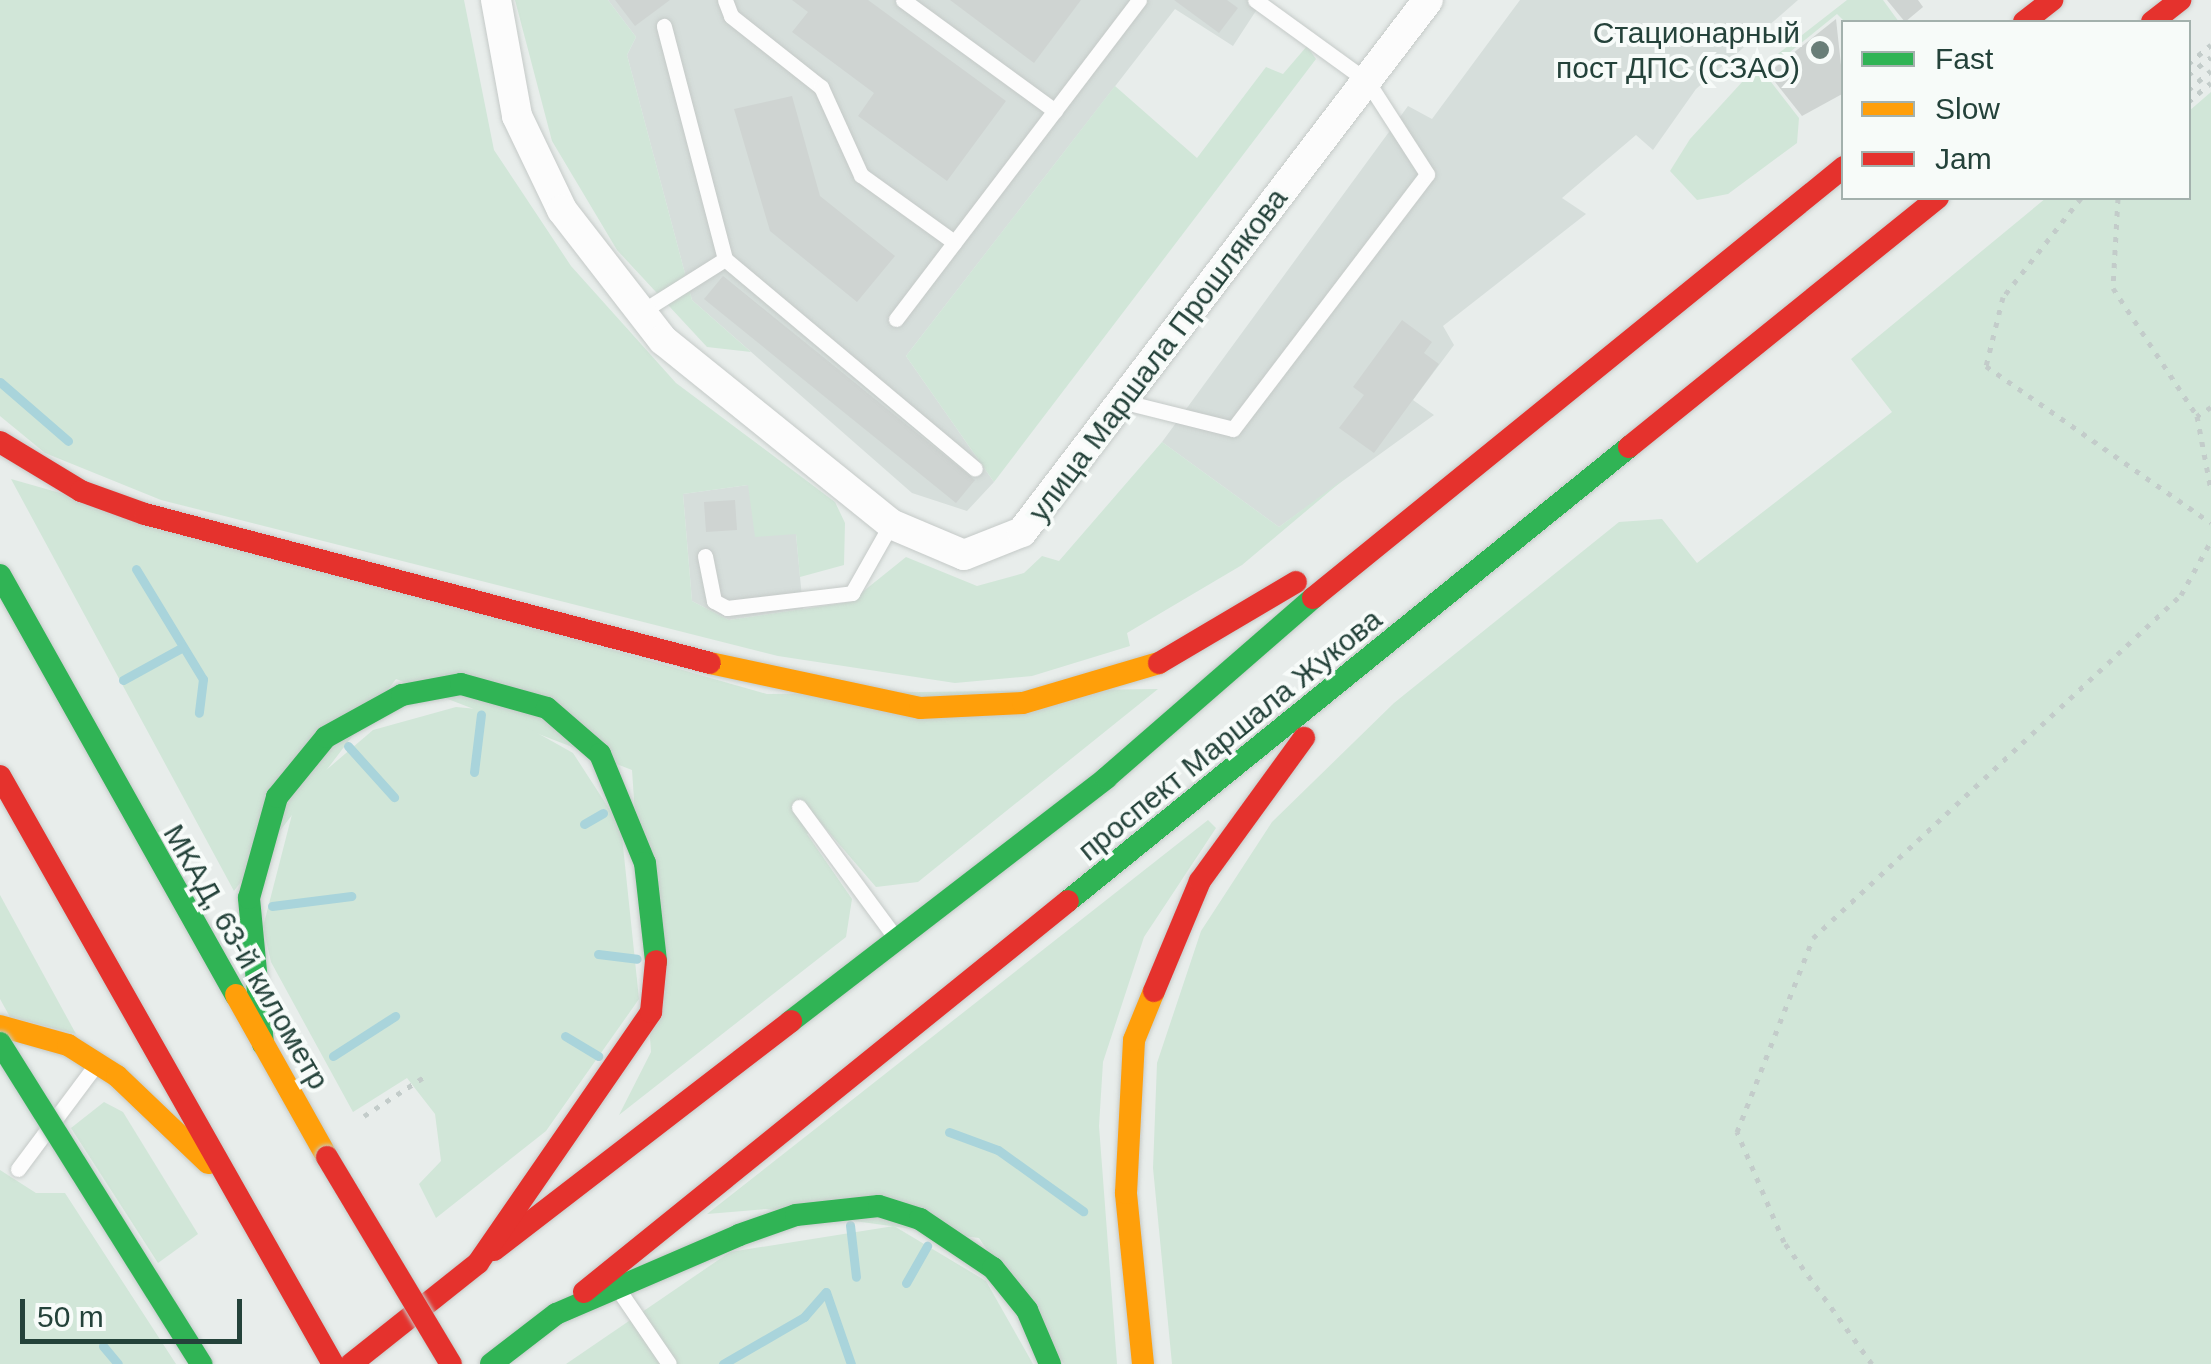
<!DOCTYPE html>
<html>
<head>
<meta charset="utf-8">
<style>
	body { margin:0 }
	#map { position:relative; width:2211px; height:1364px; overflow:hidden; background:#e8edeb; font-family:Helvetica,sans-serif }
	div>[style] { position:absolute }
	.built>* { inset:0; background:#d6dedb }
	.green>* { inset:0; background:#d1e6d8 }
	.stream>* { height:9px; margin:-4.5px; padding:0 4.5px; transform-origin:4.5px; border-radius:4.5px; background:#a9d4db }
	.building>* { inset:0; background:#cfd4d2 }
	.path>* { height:5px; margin-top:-2.5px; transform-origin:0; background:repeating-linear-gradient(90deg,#c3ccca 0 5px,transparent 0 13px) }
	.roads { filter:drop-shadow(0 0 2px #c5cac8) drop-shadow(0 0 2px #c5cac8) }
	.lane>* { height:15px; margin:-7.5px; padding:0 7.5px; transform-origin:7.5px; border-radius:7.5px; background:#fcfcfc }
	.street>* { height:30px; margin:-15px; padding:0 15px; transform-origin:15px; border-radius:15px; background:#fcfcfc }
	.fast>* { height:22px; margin:-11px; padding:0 11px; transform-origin:11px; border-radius:11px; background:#30b455 }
	.slow>* { height:22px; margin:-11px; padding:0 11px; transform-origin:11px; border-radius:11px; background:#ff9f0a }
	.jam>* { height:22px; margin:-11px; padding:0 11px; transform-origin:11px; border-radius:11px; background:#e5322d }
	.bridges { filter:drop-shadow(0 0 2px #c3ccc9) drop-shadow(0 0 2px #c3ccc9) }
	.fast-bridge>* { height:22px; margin:-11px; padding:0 11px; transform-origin:11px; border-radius:11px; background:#30b455 }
	.jam-bridge>* { height:22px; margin:-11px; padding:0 11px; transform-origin:11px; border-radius:11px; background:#e5322d }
	.dots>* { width:28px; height:28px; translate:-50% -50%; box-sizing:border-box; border:5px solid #f7fbf9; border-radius:50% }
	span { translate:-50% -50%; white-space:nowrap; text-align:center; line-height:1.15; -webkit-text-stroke:8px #f7fbf9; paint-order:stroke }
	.poi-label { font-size:30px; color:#24423a }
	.right { translate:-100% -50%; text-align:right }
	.street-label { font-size:30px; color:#24423a }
	.legend { position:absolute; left:1841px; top:20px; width:350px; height:180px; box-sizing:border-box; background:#f7fbf9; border:2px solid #a3b1ad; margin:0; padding:12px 18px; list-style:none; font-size:30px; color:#24423a }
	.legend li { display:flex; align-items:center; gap:20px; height:50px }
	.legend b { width:50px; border:2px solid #a3b1ad }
	.scale { position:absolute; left:20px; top:1299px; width:222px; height:45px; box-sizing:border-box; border:5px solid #24423a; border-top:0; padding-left:12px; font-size:30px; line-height:35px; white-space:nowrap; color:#24423a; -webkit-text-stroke:8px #f7fbf9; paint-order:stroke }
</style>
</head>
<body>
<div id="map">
	<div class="built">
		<div style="clip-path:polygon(608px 0,1263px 0,1233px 46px,1175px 9px,906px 356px,994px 482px,967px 511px,912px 493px,692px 300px,627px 55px,636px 37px)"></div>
		<div style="clip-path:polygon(1520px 0,1798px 0,1696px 89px,1653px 150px,1636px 135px,1562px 198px,1586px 214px,1443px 326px,1454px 345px,1413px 400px,1434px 415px,1279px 527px,1162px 442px,1408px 106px,1432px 119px)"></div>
		<div style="clip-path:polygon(748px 485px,796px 534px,803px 609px,729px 620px,692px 601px,683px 494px)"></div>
	</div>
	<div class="green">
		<div style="clip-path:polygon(0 0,464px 0,494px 150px,571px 266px,676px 383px,835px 502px,845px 523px,844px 565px,800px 577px,796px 534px,755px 537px,748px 485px,683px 494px,692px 601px,729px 620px,850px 602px,906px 557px,977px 586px,1024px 573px,1042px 556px,1059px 561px,1162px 442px,1279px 527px,1349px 475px,1242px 565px,1127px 633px,1130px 646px,1032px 676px,955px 683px,778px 656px,161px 500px,45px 453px,0 416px)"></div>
		<div style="clip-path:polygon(515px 0,608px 0,636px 37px,627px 55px,692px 300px,751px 352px,707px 347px,617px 250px,552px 141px)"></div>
		<div style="clip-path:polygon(1847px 0,1883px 0,1899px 22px,1845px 22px,1837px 14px,1764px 73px,1799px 118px,1797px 143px,1728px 194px,1697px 200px,1670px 171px,1690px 139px,1743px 81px)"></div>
		<div style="clip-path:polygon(1307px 46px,1316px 59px,994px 482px,906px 356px,1115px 86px,1197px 158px,1266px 67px,1283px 74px)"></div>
		<div style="clip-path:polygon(2211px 92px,2211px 1364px,1172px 1364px,1153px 1168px,1157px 1063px,1201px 931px,1272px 822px,1394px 703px,1619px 522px,1662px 519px,1697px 563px,1892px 412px,1851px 359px,2046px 198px,2188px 198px,2189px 111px)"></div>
		<div style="clip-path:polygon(11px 479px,767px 694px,1158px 689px,918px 882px,876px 887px,820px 822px,807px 834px,852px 899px,846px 937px,619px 1115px,651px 1052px,632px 770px,396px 679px,234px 891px)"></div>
		<div style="clip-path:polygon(456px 707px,498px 711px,573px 753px,621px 827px,639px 999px,546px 1131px,436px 1218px,419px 1184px,441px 1161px,435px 1114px,407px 1078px,353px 1112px,271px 962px,263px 927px,297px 795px,373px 730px)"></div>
		<div style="clip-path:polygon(1208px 820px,1216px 828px,1144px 937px,1103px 1062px,1099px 1126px,1117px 1364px,1064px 1364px,979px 1238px,766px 1209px,707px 1214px)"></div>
		<div style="clip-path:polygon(0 895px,76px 1034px,10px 1017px,0 999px)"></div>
		<div style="clip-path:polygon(104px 1102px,123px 1112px,198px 1234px,158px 1263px,71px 1128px)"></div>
		<div style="clip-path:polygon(0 1170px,36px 1193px,65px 1193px,176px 1364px,0 1364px)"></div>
		<div style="clip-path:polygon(894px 1226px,986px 1281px,1033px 1364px,566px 1364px,730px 1252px)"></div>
	</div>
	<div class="stream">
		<div style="left:0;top:382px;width:90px;rotate:40.9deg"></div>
		<div style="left:136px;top:569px;width:129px;rotate:58.7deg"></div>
		<div style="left:203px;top:679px;width:34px;rotate:97deg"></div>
		<div style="left:123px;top:680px;width:68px;rotate:-28.8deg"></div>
		<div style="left:348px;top:746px;width:69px;rotate:48deg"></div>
		<div style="left:474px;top:772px;width:58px;rotate:-83.1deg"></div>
		<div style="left:584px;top:824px;width:22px;rotate:-30deg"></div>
		<div style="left:272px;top:906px;width:80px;rotate:-7.2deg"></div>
		<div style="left:598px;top:954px;width:39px;rotate:7deg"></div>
		<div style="left:565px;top:1036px;width:39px;rotate:31deg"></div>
		<div style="left:333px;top:1056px;width:74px;rotate:-32.8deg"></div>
		<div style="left:949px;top:1132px;width:52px;rotate:20.2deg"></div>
		<div style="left:998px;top:1150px;width:105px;rotate:35.7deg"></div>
		<div style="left:850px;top:1225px;width:52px;rotate:83.4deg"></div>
		<div style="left:906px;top:1283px;width:43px;rotate:-60.4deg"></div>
		<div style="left:826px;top:1292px;width:76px;rotate:70.9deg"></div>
		<div style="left:103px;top:1346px;width:23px;rotate:50deg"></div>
		<div style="left:723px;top:1364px;width:94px;rotate:-30.1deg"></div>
		<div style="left:804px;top:1317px;width:33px;rotate:-49deg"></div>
	</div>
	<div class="building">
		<div style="clip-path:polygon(615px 0,670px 0,635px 26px)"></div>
		<div style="clip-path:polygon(792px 0,868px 0,1006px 101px,947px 181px,858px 116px,874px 93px,792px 32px,808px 12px)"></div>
		<div style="clip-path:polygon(950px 0,1081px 0,1034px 63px)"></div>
		<div style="clip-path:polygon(1174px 0,1227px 0,1238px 8px,1219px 33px)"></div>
		<div style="clip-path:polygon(1887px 0,1918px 0,1923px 7px,1905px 22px)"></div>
		<div style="clip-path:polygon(1836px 19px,1844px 93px,1802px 116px,1768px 73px)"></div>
		<div style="clip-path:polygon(792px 96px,820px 196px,895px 256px,857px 302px,770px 231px,734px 109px)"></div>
		<div style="clip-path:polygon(723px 276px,975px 480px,956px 503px,704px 299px)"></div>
		<div style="clip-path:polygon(1402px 320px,1432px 342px,1424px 353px,1439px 364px,1374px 453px,1339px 428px,1364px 395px,1353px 387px)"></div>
		<div style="clip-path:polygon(735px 500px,737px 530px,706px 532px,704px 502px)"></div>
	</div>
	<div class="path">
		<div style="left:2188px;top:64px;width:30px;rotate:-40deg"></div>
		<div style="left:2188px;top:75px;width:29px;rotate:-38deg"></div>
		<div style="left:2188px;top:90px;width:30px;rotate:-40deg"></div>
		<div style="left:2188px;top:102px;width:30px;rotate:-40deg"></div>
		<div style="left:2081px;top:198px;width:126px;rotate:128.2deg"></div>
		<div style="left:2003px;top:297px;width:71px;rotate:103.8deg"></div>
		<div style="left:1986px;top:366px;width:274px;rotate:34.9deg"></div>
		<div style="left:2118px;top:198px;width:90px;rotate:93.2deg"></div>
		<div style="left:2113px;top:288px;width:153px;rotate:56.7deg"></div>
		<div style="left:2211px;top:407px;width:17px;rotate:147deg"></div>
		<div style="left:2197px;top:416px;width:75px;rotate:79.3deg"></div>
		<div style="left:364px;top:1116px;width:75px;rotate:-33.1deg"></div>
		<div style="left:1872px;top:1364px;width:150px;rotate:-125.8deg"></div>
		<div style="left:1784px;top:1242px;width:120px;rotate:-113.1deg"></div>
		<div style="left:1737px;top:1132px;width:208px;rotate:-68.6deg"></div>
		<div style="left:1813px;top:938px;width:503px;rotate:-42.99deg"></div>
		<div style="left:2181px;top:595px;width:62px;rotate:-60.9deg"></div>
	</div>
	<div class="roads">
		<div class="lane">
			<div style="left:725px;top:0;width:17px;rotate:69deg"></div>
			<div style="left:731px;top:16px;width:115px;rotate:38.3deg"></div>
			<div style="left:821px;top:87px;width:97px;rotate:65.6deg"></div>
			<div style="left:861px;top:175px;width:115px;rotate:35.8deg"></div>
			<div style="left:903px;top:0;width:188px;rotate:36.1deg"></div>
			<div style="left:725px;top:259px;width:326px;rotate:40deg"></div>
			<div style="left:641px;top:312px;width:99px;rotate:-32.2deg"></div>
			<div style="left:725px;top:259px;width:241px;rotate:-104.7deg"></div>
			<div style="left:896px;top:319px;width:401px;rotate:-52.7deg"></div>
			<div style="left:1121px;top:401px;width:115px;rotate:14deg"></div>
			<div style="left:1233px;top:429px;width:320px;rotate:-52.7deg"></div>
			<div style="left:1427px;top:174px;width:111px;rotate:-122.8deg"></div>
			<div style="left:1367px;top:81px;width:138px;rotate:-144.1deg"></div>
			<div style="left:705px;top:556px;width:46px;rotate:78.7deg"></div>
			<div style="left:714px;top:601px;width:15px;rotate:28deg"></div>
			<div style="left:727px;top:608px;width:126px;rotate:-6.8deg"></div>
			<div style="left:852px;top:593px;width:79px;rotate:-60.5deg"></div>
			<div style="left:799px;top:807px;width:160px;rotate:53.6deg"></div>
			<div style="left:18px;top:1169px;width:127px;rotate:-53.3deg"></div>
			<div style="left:622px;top:1295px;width:83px;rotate:55.7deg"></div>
		</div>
		<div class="street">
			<div style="left:496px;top:0;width:118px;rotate:79.7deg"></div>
			<div style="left:517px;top:116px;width:104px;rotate:64.4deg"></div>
			<div style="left:562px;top:210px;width:165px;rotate:52.2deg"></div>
			<div style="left:663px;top:340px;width:293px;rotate:38.9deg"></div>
			<div style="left:891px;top:524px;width:79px;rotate:23deg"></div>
			<div style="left:964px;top:555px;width:62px;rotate:-21.6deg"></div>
			<div style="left:1022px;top:532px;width:669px;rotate:-52.65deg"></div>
		</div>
		<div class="fast">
			<div style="left:0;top:575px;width:482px;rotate:60.7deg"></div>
			<div style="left:1068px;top:901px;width:722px;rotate:-38.98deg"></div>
			<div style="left:791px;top:1021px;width:398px;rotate:-37.6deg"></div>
			<div style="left:1106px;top:778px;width:274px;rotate:-41deg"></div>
			<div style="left:263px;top:1044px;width:147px;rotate:-95.5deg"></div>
			<div style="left:249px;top:898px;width:105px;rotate:-74.5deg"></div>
			<div style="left:277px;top:797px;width:77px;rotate:-50.8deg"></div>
			<div style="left:326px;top:737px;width:87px;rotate:-28.9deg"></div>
			<div style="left:402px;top:695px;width:60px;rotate:-10.6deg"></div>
			<div style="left:461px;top:684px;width:89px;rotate:15.6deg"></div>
			<div style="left:547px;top:708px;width:70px;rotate:41deg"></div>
			<div style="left:600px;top:754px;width:118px;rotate:67.6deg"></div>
			<div style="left:645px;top:863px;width:99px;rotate:83.6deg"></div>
			<div style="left:491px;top:1364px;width:82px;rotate:-37.6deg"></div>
			<div style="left:556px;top:1314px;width:199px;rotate:-23.3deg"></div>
			<div style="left:739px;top:1235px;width:60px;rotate:-19.3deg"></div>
			<div style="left:796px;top:1215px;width:83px;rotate:-6.2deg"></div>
			<div style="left:879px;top:1206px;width:43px;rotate:17.6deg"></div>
			<div style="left:920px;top:1219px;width:88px;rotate:33.9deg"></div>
			<div style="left:993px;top:1268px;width:54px;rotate:51deg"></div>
			<div style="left:1027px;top:1310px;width:59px;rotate:66.9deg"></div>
		</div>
		<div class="slow">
			<div style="left:710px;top:663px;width:215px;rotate:12.1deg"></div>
			<div style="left:920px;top:708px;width:103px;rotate:-2.8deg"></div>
			<div style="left:1023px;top:703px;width:142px;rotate:-16.4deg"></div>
			<div style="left:236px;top:995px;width:186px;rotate:60.7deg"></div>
			<div style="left:0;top:1026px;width:71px;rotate:15.6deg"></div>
			<div style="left:68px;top:1045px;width:58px;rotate:32.3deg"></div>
			<div style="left:117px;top:1076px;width:126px;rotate:43.7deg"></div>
			<div style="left:1143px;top:1364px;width:172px;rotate:-95.7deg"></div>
			<div style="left:1126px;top:1193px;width:153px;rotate:-87deg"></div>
			<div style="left:1134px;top:1040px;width:53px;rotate:-67.8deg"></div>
		</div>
		<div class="jam">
			<div style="left:2024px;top:22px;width:36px;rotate:-38deg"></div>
			<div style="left:2152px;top:22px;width:36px;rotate:-38deg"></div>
			<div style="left:0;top:442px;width:95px;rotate:31.2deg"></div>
			<div style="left:81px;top:491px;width:68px;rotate:19.8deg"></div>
			<div style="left:145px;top:514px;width:584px;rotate:14.77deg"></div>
			<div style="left:1629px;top:447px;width:397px;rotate:-38.9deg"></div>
			<div style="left:1313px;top:598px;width:684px;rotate:-39.07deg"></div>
			<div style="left:1159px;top:663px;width:159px;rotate:-30.6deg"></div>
			<div style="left:0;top:776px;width:676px;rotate:60.48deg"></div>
			<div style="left:1154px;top:991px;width:119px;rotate:-67.3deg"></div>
			<div style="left:1200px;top:881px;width:177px;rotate:-54deg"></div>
			<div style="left:494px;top:1250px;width:375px;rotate:-37.6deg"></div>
			<div style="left:584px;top:1292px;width:622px;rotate:-38.93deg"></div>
			<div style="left:351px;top:1364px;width:162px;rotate:-38.5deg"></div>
			<div style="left:478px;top:1263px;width:305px;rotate:-55.4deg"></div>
			<div style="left:651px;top:1012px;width:51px;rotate:-84.4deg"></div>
		</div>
	</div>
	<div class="bridges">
		<div class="fast-bridge">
			<div style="left:0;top:1043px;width:379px;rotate:57.9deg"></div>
		</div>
		<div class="jam-bridge">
			<div style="left:327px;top:1157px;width:241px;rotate:59.1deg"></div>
		</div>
	</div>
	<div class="dots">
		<div style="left:1820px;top:50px;background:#697e78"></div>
	</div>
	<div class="poi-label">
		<span class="right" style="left:1800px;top:50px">Стационарный<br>пост ДПС (СЗАО)</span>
	</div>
	<div class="street-label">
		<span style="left:1158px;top:355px;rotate:-53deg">улица Маршала Прошлякова</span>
		<span style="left:1230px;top:735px;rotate:-39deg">проспект Маршала Жукова</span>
		<span style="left:246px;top:957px;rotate:60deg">МКАД, 63-й километр</span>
	</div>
	<ul class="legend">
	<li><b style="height:12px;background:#30b455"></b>Fast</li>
	<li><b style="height:12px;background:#ff9f0a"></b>Slow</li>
	<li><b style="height:12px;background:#e5322d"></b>Jam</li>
	</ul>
	<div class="scale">50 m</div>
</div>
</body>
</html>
